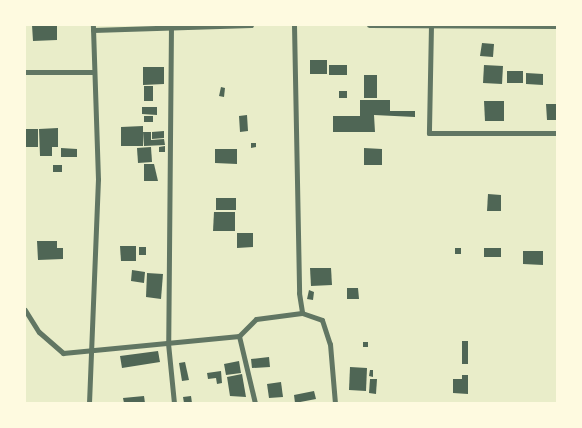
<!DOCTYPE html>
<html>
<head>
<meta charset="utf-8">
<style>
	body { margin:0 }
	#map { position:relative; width:582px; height:428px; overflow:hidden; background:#e9edc9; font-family:"Work Sans",sans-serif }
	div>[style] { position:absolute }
	.building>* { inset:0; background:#4f6655 }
	.minor>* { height:5px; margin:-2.5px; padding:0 2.5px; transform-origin:2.5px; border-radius:2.5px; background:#617663 }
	span { translate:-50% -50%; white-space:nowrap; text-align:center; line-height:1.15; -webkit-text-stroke:5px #fefae0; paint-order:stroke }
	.frame { position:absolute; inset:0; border:26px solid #fefae0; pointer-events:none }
</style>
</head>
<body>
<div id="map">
	<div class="building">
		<div style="clip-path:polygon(32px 25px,57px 25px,57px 40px,33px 41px)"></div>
		<div style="clip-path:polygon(482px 43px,494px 44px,493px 57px,480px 56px)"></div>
		<div style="clip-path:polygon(310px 60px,327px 60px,327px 74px,310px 74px)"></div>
		<div style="clip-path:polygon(329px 65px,347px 65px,347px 75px,329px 75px)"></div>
		<div style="clip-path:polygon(484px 65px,503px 66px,502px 84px,483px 83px)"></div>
		<div style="clip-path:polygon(143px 67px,164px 67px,164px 84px,143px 85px)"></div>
		<div style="clip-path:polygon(507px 71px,523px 71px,523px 83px,507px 83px)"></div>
		<div style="clip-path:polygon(526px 73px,543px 74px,543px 85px,526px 84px)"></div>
		<div style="clip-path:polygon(364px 75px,377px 75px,377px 98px,364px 98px)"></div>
		<div style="clip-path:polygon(144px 86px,153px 86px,153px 101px,144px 101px)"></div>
		<div style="clip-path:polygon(221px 87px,225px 88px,224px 97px,219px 96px)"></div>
		<div style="clip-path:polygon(339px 91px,347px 91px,347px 98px,339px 98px)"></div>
		<div style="clip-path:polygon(360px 100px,390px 100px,390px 111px,415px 111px,415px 117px,374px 115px,375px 132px,333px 132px,333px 116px,360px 116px)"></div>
		<div style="clip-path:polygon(484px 101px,504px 101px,504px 121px,485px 121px)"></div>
		<div style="clip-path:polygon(546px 104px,556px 104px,556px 120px,547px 120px)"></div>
		<div style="clip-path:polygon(142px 107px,157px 107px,157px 115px,142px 114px)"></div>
		<div style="clip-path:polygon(247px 115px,248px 131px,240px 132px,239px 116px)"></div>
		<div style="clip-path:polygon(144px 116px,153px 116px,153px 122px,144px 122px)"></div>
		<div style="clip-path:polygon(143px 126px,143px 146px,121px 146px,121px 127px)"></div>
		<div style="clip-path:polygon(58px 128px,58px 147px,52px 147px,52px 156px,40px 156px,39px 129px)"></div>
		<div style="clip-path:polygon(25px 129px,38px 129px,38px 147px,25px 147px)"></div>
		<div style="clip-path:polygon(164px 131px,164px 138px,152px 139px,152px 132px)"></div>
		<div style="clip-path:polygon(143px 132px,151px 132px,151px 140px,164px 139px,165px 145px,144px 146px)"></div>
		<div style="clip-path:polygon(251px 143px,256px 143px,256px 147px,251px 148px)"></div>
		<div style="clip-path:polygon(165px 146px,165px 152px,159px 152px,159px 147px)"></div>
		<div style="clip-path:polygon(151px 147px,152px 162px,138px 163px,137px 148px)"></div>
		<div style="clip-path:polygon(61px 148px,77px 149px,77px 157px,61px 157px)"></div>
		<div style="clip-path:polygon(364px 148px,382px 149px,382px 165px,364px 165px)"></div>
		<div style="clip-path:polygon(215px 149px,237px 149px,237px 164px,215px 163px)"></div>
		<div style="clip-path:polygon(144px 164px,154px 164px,158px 181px,144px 181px)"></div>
		<div style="clip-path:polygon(53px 165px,62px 165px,62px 172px,53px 172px)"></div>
		<div style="clip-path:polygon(488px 194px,501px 195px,501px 211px,487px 211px)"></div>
		<div style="clip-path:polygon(216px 198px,236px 198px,236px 210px,216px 210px)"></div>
		<div style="clip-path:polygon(214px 212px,235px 212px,235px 231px,213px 231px)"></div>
		<div style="clip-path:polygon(237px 233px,253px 233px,253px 247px,237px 248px)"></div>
		<div style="clip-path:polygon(37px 241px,57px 241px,57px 248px,63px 248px,63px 259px,38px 260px)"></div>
		<div style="clip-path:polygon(120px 246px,136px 246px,136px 261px,121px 261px)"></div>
		<div style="clip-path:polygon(139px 247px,146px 247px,146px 255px,139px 255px)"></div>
		<div style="clip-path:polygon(455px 248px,461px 248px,461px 254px,455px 254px)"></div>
		<div style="clip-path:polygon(484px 248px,501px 248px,501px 257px,484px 257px)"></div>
		<div style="clip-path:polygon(523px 251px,543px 251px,543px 265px,523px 264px)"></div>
		<div style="clip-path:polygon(310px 268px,331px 268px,332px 285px,311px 286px)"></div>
		<div style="clip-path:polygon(132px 270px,145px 272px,144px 283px,131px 281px)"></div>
		<div style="clip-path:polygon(147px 273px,163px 274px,161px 299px,146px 297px)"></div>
		<div style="clip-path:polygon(347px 288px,358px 288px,359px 299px,347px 299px)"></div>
		<div style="clip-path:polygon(309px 290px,314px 292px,313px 300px,307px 299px)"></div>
		<div style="clip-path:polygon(462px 341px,468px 341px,468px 364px,462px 364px)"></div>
		<div style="clip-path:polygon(363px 342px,368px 342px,368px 347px,363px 347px)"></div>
		<div style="clip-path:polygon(158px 351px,160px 362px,122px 368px,120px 356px)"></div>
		<div style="clip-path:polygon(269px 357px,270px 367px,252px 368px,251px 359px)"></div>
		<div style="clip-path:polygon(239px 361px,241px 373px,226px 375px,224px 364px)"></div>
		<div style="clip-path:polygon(185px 362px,189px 380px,182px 381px,179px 363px)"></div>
		<div style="clip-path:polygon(350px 367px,367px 368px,366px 391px,349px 390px)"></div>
		<div style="clip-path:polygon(370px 370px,373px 370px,373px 377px,369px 376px)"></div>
		<div style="clip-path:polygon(221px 371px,222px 383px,217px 384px,216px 378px,208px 379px,207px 373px)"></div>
		<div style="clip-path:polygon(242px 374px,246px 397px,230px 396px,227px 377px)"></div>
		<div style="clip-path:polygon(462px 375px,468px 375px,468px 394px,453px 393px,453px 379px,462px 379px)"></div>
		<div style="clip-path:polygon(370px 379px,377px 379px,376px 394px,369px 393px)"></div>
		<div style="clip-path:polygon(281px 382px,283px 397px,269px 398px,267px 384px)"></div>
		<div style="clip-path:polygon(314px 391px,316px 399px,295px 403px,294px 395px)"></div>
		<div style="clip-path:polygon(144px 396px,145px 403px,124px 403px,123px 398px)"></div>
		<div style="clip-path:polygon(191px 396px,192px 403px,184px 403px,183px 397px)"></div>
	</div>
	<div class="minor">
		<div style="left:171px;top:25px;width:318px;rotate:90.5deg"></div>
		<div style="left:168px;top:343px;width:60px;rotate:84.3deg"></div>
		<div style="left:294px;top:25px;width:268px;rotate:88.9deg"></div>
		<div style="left:299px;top:293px;width:20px;rotate:81deg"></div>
		<div style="left:302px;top:313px;width:21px;rotate:19deg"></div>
		<div style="left:322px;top:320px;width:25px;rotate:72deg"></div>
		<div style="left:330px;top:344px;width:59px;rotate:85.2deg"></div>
		<div style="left:369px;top:25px;width:188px;rotate:0.3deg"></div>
		<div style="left:431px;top:25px;width:108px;rotate:91.1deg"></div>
		<div style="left:429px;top:133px;width:128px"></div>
		<div style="left:93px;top:30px;width:158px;rotate:-1.8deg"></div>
		<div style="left:25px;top:72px;width:69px"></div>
		<div style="left:25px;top:310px;width:26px;rotate:58deg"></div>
		<div style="left:39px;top:332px;width:32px;rotate:41deg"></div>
		<div style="left:63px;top:353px;width:177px;rotate:-5.5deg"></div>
		<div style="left:239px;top:336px;width:24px;rotate:-45deg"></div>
		<div style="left:256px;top:319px;width:46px;rotate:-7.4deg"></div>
		<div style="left:239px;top:336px;width:69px;rotate:76.6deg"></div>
		<div style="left:89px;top:403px;width:224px;rotate:-87.7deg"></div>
		<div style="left:98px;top:179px;width:154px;rotate:-91.9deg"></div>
	</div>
	<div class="frame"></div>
</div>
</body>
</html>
